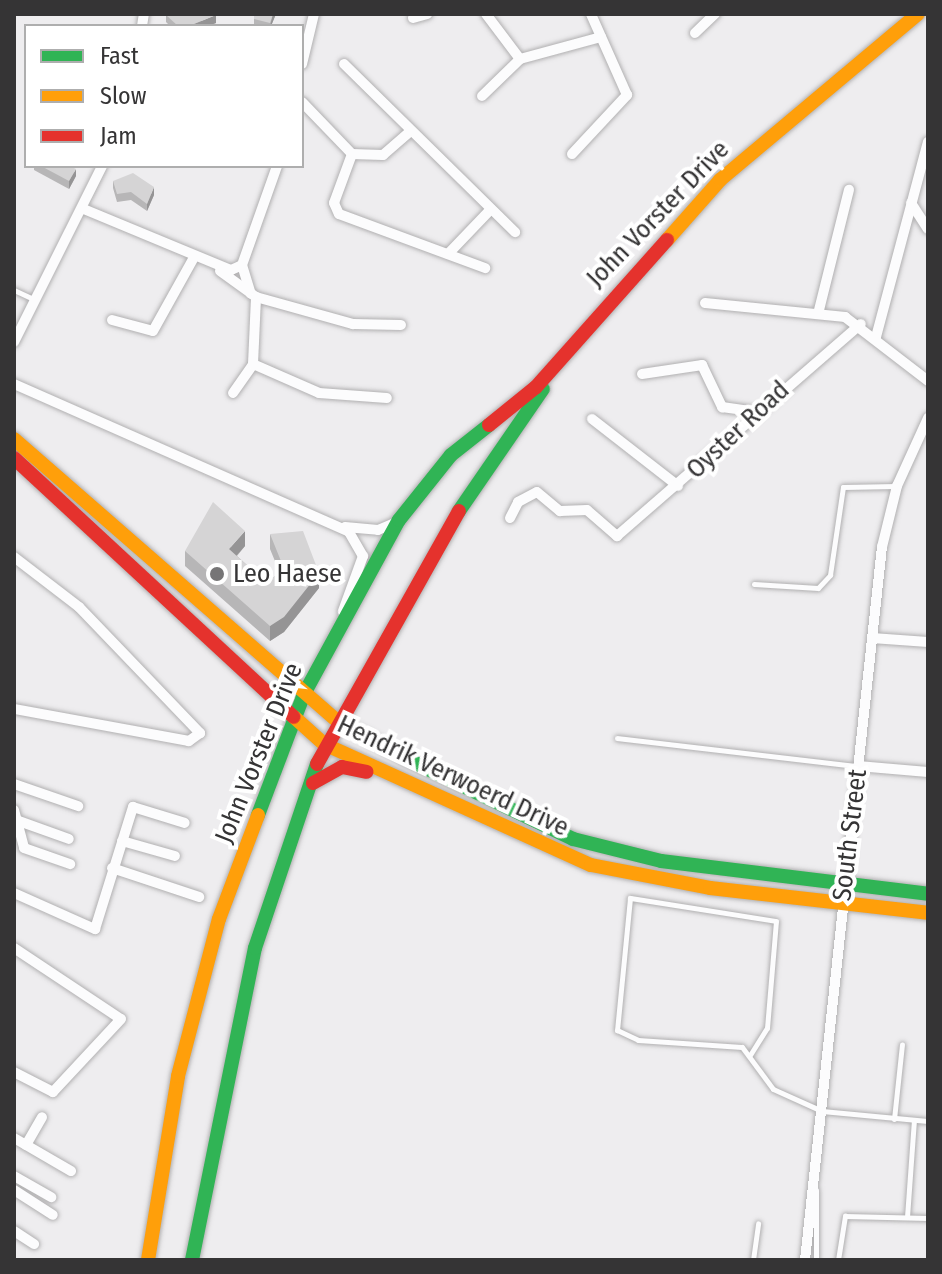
<!DOCTYPE html>
<html>
<head>
<meta charset="utf-8">
<style>
	body { margin:0 }
	#map { position:relative; width:942px; height:1274px; overflow:hidden; background:#eeedef; font-family:"Fira Sans Condensed",sans-serif }
	div>[style] { position:absolute }
	.roads { filter:drop-shadow(0 0 2px #b1b0b1) drop-shadow(0 0 2px #b1b0b1) }
	.lane>* { height:5px; margin:-2.5px; padding:0 2.5px; transform-origin:2.5px; border-radius:2.5px; background:#fcfcfd }
	.street>* { height:10px; margin:-5px; padding:0 5px; transform-origin:5px; border-radius:5px; background:#fcfcfd }
	.fast>* { height:14px; margin:-7px; padding:0 7px; transform-origin:7px; border-radius:7px; background:#30b455 }
	.slow>* { height:14px; margin:-7px; padding:0 7px; transform-origin:7px; border-radius:7px; background:#ff9f0a }
	.jam>* { height:14px; margin:-7px; padding:0 7px; transform-origin:7px; border-radius:7px; background:#e5322d }
	.wall>* { inset:0; background:#b7b6b7 }
	.shaded-wall>* { inset:0; background:#959495 }
	.building>* { inset:0; background:#d5d4d5 }
	.dots>* { width:22px; height:22px; translate:-50% -50%; box-sizing:border-box; border:4px solid #fff; border-radius:50% }
	span { translate:-50% -50%; white-space:nowrap; text-align:center; line-height:1.15; -webkit-text-stroke:8px #fff; paint-order:stroke }
	.street-label { font-size:26px; color:#353435 }
	.poi-label { font-size:26px; color:#353435 }
	.left { translate:0 -50%; text-align:left }
	.frame { position:absolute; inset:0; border:16px solid #353435; pointer-events:none }
	.legend { position:absolute; left:24px; top:24px; width:280px; height:144px; box-sizing:border-box; background:#fff; border:2px solid #aeaeae; margin:0; padding:10px 14px; list-style:none; font-size:24px; color:#353435 }
	.legend li { display:flex; align-items:center; gap:16px; height:40px }
	.legend b { width:40px; border:2px solid #aeaeae }
</style>
</head>
<body>
<div id="map">
	<div class="roads">
		<div class="lane">
			<div style="left:14px;top:290px;width:23px;rotate:25deg"></div>
			<div style="left:754px;top:584px;width:64px;rotate:3.6deg"></div>
			<div style="left:818px;top:588px;width:18px;rotate:-47deg"></div>
			<div style="left:830px;top:575px;width:89px;rotate:-81.6deg"></div>
			<div style="left:843px;top:487px;width:53px;rotate:-1.1deg"></div>
			<div style="left:617px;top:738px;width:242px;rotate:6.7deg"></div>
			<div style="left:750px;top:1055px;width:32px;rotate:-58deg"></div>
			<div style="left:767px;top:1028px;width:107px;rotate:-85.2deg"></div>
			<div style="left:776px;top:921px;width:148px;rotate:-171deg"></div>
			<div style="left:630px;top:898px;width:133px;rotate:95.6deg"></div>
			<div style="left:617px;top:1030px;width:23px;rotate:25deg"></div>
			<div style="left:638px;top:1040px;width:104px;rotate:3.9deg"></div>
			<div style="left:742px;top:1047px;width:52px;rotate:53.6deg"></div>
			<div style="left:773px;top:1089px;width:54px;rotate:24.2deg"></div>
			<div style="left:822px;top:1111px;width:106px;rotate:5.4deg"></div>
			<div style="left:894px;top:1119px;width:75px;rotate:-83.9deg"></div>
			<div style="left:816px;top:1190px;width:70px;rotate:90deg"></div>
			<div style="left:907px;top:1217px;width:97px;rotate:-85.9deg"></div>
			<div style="left:753px;top:1260px;width:37px;rotate:-82deg"></div>
			<div style="left:838px;top:1260px;width:45px;rotate:-81deg"></div>
			<div style="left:845px;top:1216px;width:83px;rotate:1.4deg"></div>
		</div>
		<div class="street">
			<div style="left:486px;top:14px;width:56px;rotate:52.9deg"></div>
			<div style="left:413px;top:18px;width:15px;rotate:-16deg"></div>
			<div style="left:142px;top:26px;width:12px;rotate:-81deg"></div>
			<div style="left:695px;top:33px;width:28px;rotate:-44deg"></div>
			<div style="left:302px;top:64px;width:51px;rotate:-76.5deg"></div>
			<div style="left:344px;top:64px;width:240px;rotate:44.5deg"></div>
			<div style="left:482px;top:96px;width:53px;rotate:-44.2deg"></div>
			<div style="left:520px;top:59px;width:84px;rotate:-15.2deg"></div>
			<div style="left:302px;top:102px;width:72px;rotate:46.1deg"></div>
			<div style="left:352px;top:154px;width:52px;rotate:110.2deg"></div>
			<div style="left:334px;top:203px;width:12px;rotate:66deg"></div>
			<div style="left:339px;top:214px;width:156px;rotate:20.3deg"></div>
			<div style="left:352px;top:154px;width:31px;rotate:2deg"></div>
			<div style="left:383px;top:155px;width:37px;rotate:-41deg"></div>
			<div style="left:572px;top:154px;width:81px;rotate:-47deg"></div>
			<div style="left:627px;top:95px;width:89px;rotate:-114deg"></div>
			<div style="left:911px;top:203px;width:31px;rotate:57deg"></div>
			<div style="left:86px;top:210px;width:157px;rotate:22.5deg"></div>
			<div style="left:231px;top:270px;width:12px;rotate:-24deg"></div>
			<div style="left:242px;top:265px;width:105px;rotate:-70.5deg"></div>
			<div style="left:448px;top:254px;width:62px;rotate:-46.3deg"></div>
			<div style="left:242px;top:265px;width:30px;rotate:73deg"></div>
			<div style="left:220px;top:271px;width:44px;rotate:35.8deg"></div>
			<div style="left:256px;top:297px;width:101px;rotate:15.6deg"></div>
			<div style="left:353px;top:324px;width:48px;rotate:1.2deg"></div>
			<div style="left:705px;top:303px;width:141px;rotate:5.7deg"></div>
			<div style="left:845px;top:317px;width:105px;rotate:37.6deg"></div>
			<div style="left:819px;top:310px;width:124px;rotate:-76deg"></div>
			<div style="left:112px;top:320px;width:42px;rotate:15deg"></div>
			<div style="left:153px;top:331px;width:82px;rotate:-60.9deg"></div>
			<div style="left:876px;top:337px;width:202px;rotate:-75.1deg"></div>
			<div style="left:14px;top:342px;width:197px;rotate:-63.4deg"></div>
			<div style="left:253px;top:364px;width:72px;rotate:23.7deg"></div>
			<div style="left:319px;top:393px;width:68px;rotate:4.2deg"></div>
			<div style="left:642px;top:374px;width:61px;rotate:-8.5deg"></div>
			<div style="left:702px;top:365px;width:47px;rotate:64.5deg"></div>
			<div style="left:722px;top:407px;width:35px;rotate:8deg"></div>
			<div style="left:14px;top:384px;width:366px;rotate:23.8deg"></div>
			<div style="left:349px;top:532px;width:28px;rotate:60deg"></div>
			<div style="left:363px;top:556px;width:59px;rotate:110deg"></div>
			<div style="left:233px;top:393px;width:35px;rotate:-55deg"></div>
			<div style="left:253px;top:364px;width:67px;rotate:-87.4deg"></div>
			<div style="left:592px;top:419px;width:109px;rotate:37.9deg"></div>
			<div style="left:510px;top:518px;width:18px;rotate:-63deg"></div>
			<div style="left:518px;top:502px;width:21px;rotate:-28deg"></div>
			<div style="left:537px;top:492px;width:30px;rotate:40deg"></div>
			<div style="left:560px;top:511px;width:27px;rotate:-2deg"></div>
			<div style="left:587px;top:510px;width:40px;rotate:41deg"></div>
			<div style="left:617px;top:536px;width:323px;rotate:-41deg"></div>
			<div style="left:345px;top:527px;width:33px;rotate:5deg"></div>
			<div style="left:378px;top:530px;width:23px;rotate:-23deg"></div>
			<div style="left:14px;top:557px;width:82px;rotate:37.6deg"></div>
			<div style="left:79px;top:607px;width:175px;rotate:46.2deg"></div>
			<div style="left:200px;top:733px;width:14px;rotate:144deg"></div>
			<div style="left:189px;top:741px;width:178px;rotate:-169.6deg"></div>
			<div style="left:872px;top:638px;width:56px;rotate:4.1deg"></div>
			<div style="left:858px;top:766px;width:70px;rotate:4.9deg"></div>
			<div style="left:14px;top:784px;width:68px;rotate:19deg"></div>
			<div style="left:14px;top:810px;width:39px;rotate:75deg"></div>
			<div style="left:24px;top:848px;width:49px;rotate:19.2deg"></div>
			<div style="left:16px;top:820px;width:56px;rotate:19.7deg"></div>
			<div style="left:122px;top:841px;width:55px;rotate:15.8deg"></div>
			<div style="left:112px;top:868px;width:92px;rotate:18.4deg"></div>
			<div style="left:14px;top:893px;width:89px;rotate:24deg"></div>
			<div style="left:95px;top:929px;width:128px;rotate:-72.7deg"></div>
			<div style="left:133px;top:807px;width:54px;rotate:17.1deg"></div>
			<div style="left:14px;top:948px;width:128px;rotate:33.6deg"></div>
			<div style="left:121px;top:1019px;width:100px;rotate:133deg"></div>
			<div style="left:53px;top:1092px;width:44px;rotate:-152.9deg"></div>
			<div style="left:14px;top:1138px;width:66px;rotate:30.1deg"></div>
			<div style="left:26px;top:1145px;width:32px;rotate:-60deg"></div>
			<div style="left:14px;top:1176px;width:43px;rotate:29.6deg"></div>
			<div style="left:14px;top:1190px;width:46px;rotate:32.7deg"></div>
			<div style="left:14px;top:1231px;width:24px;rotate:33deg"></div>
			<div style="left:805px;top:1260px;width:717px;rotate:-83.84deg"></div>
			<div style="left:882px;top:547px;width:63px;rotate:-76.2deg"></div>
			<div style="left:897px;top:486px;width:75px;rotate:-65.5deg"></div>
		</div>
		<div class="fast">
			<div style="left:459px;top:511px;width:148px;rotate:-55.5deg"></div>
			<div style="left:407px;top:759px;width:184px;rotate:25.7deg"></div>
			<div style="left:573px;top:839px;width:91px;rotate:14deg"></div>
			<div style="left:661px;top:861px;width:269px;rotate:7deg"></div>
			<div style="left:258px;top:815px;width:129px;rotate:-69.2deg"></div>
			<div style="left:304px;top:694px;width:198px;rotate:-61.4deg"></div>
			<div style="left:399px;top:520px;width:83px;rotate:-51.3deg"></div>
			<div style="left:451px;top:455px;width:48px;rotate:-38.3deg"></div>
			<div style="left:192px;top:1260px;width:318px;rotate:-78.6deg"></div>
			<div style="left:255px;top:948px;width:194px;rotate:-71.4deg"></div>
		</div>
		<div class="slow">
			<div style="left:667px;top:240px;width:80px;rotate:-48.5deg"></div>
			<div style="left:720px;top:180px;width:258px;rotate:-40deg"></div>
			<div style="left:14px;top:439px;width:429px;rotate:41.1deg"></div>
			<div style="left:337px;top:721px;width:80px;rotate:28.5deg"></div>
			<div style="left:294px;top:717px;width:40px;rotate:42deg"></div>
			<div style="left:324px;top:744px;width:293px;rotate:24.4deg"></div>
			<div style="left:591px;top:865px;width:121px;rotate:10.9deg"></div>
			<div style="left:710px;top:888px;width:219px;rotate:6.5deg"></div>
			<div style="left:148px;top:1260px;width:186px;rotate:-80.7deg"></div>
			<div style="left:178px;top:1076px;width:162px;rotate:-75.4deg"></div>
			<div style="left:219px;top:919px;width:111px;rotate:-69.4deg"></div>
		</div>
		<div class="jam">
			<div style="left:489px;top:425px;width:60px;rotate:-39deg"></div>
			<div style="left:536px;top:387px;width:197px;rotate:-48.3deg"></div>
			<div style="left:14px;top:458px;width:381px;rotate:42.8deg"></div>
			<div style="left:317px;top:764px;width:290px;rotate:-60.7deg"></div>
			<div style="left:313px;top:783px;width:33px;rotate:-29deg"></div>
			<div style="left:342px;top:767px;width:25px;rotate:11deg"></div>
		</div>
	</div>
	<div class="wall">
		<div style="clip-path:polygon(254px 14px,276px 14px,271px 26px,254px 26px)"></div>
		<div style="clip-path:polygon(166px 15px,216px 23px,208px 26px,170px 26px,166px 22px)"></div>
		<div style="clip-path:polygon(34px 166px,70px 166px,76px 176px,69px 189px,34px 170px)"></div>
		<div style="clip-path:polygon(113px 181px,154px 195px,147px 211px,131px 200px,117px 202px,113px 188px)"></div>
		<div style="clip-path:polygon(270px 534px,319px 588px,284px 632px,270px 641px,185px 566px,185px 551px,245px 546px,237px 556px,268px 584px,279px 571px,270px 549px)"></div>
	</div>
	<div class="shaded-wall">
		<div style="clip-path:polygon(273px 14px,276px 14px,271px 26px,270px 26px)"></div>
		<div style="clip-path:polygon(216px 15px,216px 23px,208px 26px,189px 26px)"></div>
		<div style="clip-path:polygon(76px 169px,76px 176px,69px 189px,69px 181px)"></div>
		<div style="clip-path:polygon(154px 187px,154px 195px,147px 211px,147px 204px)"></div>
		<div style="clip-path:polygon(245px 531px,245px 546px,229px 564px,229px 549px)"></div>
		<div style="clip-path:polygon(319px 573px,319px 588px,284px 632px,270px 641px,270px 626px)"></div>
	</div>
	<div class="building">
		<div style="clip-path:polygon(167px 14px,215px 14px,216px 15px,189px 26px,178px 26px,166px 15px)"></div>
		<div style="clip-path:polygon(254px 14px,273px 14px,270px 23px,254px 19px)"></div>
		<div style="clip-path:polygon(41px 166px,70px 166px,76px 169px,69px 181px)"></div>
		<div style="clip-path:polygon(133px 173px,154px 187px,147px 204px,131px 192px,117px 194px,113px 181px)"></div>
		<div style="clip-path:polygon(213px 502px,245px 531px,229px 549px,268px 584px,283px 566px,270px 534px,303px 531px,319px 573px,284px 617px,270px 626px,185px 551px)"></div>
	</div>
	<div class="dots">
		<div style="left:217px;top:574px;background:#767576"></div>
	</div>
	<div class="street-label">
		<span style="left:658px;top:214px;rotate:-46deg">John Vorster Drive</span>
		<span style="left:738px;top:430px;rotate:-43deg">Oyster Road</span>
		<span style="left:259px;top:753px;rotate:-68deg">John Vorster Drive</span>
		<span style="left:453px;top:776px;rotate:25deg">Hendrik Verwoerd Drive</span>
		<span style="left:850px;top:835px;rotate:-83deg">South Street</span>
	</div>
	<div class="poi-label">
		<span class="left" style="left:233px;top:574px">Leo Haese</span>
	</div>
	<div class="frame"></div>
	<ul class="legend">
	<li><b style="height:10px;background:#30b455"></b>Fast</li>
	<li><b style="height:10px;background:#ff9f0a"></b>Slow</li>
	<li><b style="height:10px;background:#e5322d"></b>Jam</li>
	</ul>
</div>
</body>
</html>
